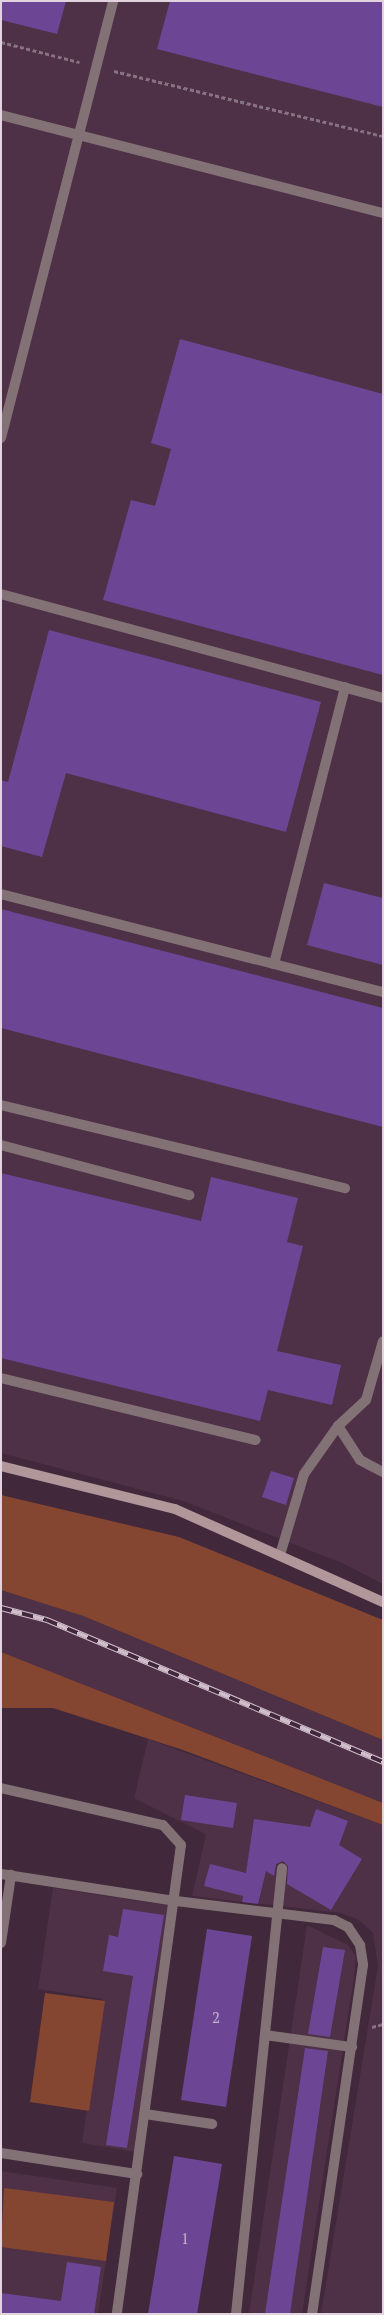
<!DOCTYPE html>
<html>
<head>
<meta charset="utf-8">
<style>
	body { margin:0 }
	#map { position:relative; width:384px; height:2315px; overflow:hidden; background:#41283b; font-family:"PT Serif",serif }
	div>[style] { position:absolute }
	.built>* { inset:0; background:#4e3047 }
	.green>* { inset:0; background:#844631 }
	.building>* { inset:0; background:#6c4694 }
	.path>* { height:3px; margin-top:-1.5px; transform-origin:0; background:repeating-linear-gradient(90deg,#877281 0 4px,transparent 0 6.5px) }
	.lane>* { height:10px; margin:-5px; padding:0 5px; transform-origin:5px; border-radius:5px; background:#837275 }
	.street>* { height:10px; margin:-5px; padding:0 5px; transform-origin:5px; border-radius:5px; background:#837275 }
	.secondary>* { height:10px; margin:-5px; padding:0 5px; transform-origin:5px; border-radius:5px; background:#b1969a }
	.rail>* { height:5.5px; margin-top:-2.75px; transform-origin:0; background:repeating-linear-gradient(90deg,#41283b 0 11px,#d0bfcb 0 22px); box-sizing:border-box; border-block:1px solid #d0bfcb }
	span { translate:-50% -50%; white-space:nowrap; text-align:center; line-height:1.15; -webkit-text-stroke:4px #41283b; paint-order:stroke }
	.number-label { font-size:15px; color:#c5b0cc }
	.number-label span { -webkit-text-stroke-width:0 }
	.frame { position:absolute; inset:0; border:2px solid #e3d3de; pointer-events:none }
</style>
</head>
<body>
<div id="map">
	<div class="built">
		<div style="clip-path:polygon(1px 1px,383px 1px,383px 1584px,342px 1563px,183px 1501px,1px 1453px)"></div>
		<div style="clip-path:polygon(1px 1590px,83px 1616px,383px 1740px,383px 1803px,1px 1652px)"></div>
		<div style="clip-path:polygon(148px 1739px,383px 1825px,383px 2314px,321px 2314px,378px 1966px,373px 1933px,359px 1920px,341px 1913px,192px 1896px,206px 1834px,134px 1798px)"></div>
		<div style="clip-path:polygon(53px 1888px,172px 1906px,135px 2152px,82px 2143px,103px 1999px,38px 1989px)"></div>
		<div style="clip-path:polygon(307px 1925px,348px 1945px,356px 1956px,354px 1977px,302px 2314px,249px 2314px)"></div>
		<div style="clip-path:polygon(1px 2171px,117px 2188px,98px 2314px,1px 2314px)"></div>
	</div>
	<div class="green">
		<div style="clip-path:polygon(1px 1495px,179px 1537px,383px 1620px,383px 1740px,83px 1616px,1px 1590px)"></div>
		<div style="clip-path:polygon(1px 1652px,383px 1803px,383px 1825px,183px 1750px,53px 1708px,1px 1708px)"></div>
		<div style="clip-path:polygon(45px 1993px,105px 2001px,89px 2111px,30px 2102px)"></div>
		<div style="clip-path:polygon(4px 2188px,114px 2202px,106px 2261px,1px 2247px)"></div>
	</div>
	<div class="building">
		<div style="clip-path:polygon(1px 1px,66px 1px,57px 34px,1px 20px)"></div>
		<div style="clip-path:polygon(170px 1px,383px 1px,383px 107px,157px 49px)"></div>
		<div style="clip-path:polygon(180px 339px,383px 394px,383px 675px,103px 600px,131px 500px,155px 506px,171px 449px,151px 443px)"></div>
		<div style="clip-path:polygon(49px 630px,321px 702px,286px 832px,66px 773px,42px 857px,1px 846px,1px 780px,8px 782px)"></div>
		<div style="clip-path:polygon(324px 883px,383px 898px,383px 965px,307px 945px)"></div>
		<div style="clip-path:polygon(1px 909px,383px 1008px,383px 1127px,1px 1028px)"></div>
		<div style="clip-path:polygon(1px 1173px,201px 1221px,211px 1177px,298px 1198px,287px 1242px,303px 1246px,277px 1351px,341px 1365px,332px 1405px,268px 1390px,260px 1421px,1px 1358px)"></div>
		<div style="clip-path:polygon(271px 1471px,294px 1478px,286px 1505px,262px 1497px)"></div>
		<div style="clip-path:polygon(185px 1795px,237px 1803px,233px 1828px,181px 1820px)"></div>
		<div style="clip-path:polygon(316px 1809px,348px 1821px,339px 1845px,362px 1859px,331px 1910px,287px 1884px,288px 1866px,283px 1861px,276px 1864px,274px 1876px,266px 1871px,258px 1904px,242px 1902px,243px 1896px,204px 1886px,210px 1864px,246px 1873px,254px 1819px,310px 1827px)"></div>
		<div style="clip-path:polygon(123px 1909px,164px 1915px,127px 2148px,106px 2145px,133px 1976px,103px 1971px,109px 1935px,118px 1937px)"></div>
		<div style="clip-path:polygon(207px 1929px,252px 1936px,226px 2107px,181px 2100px)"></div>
		<div style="clip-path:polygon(323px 1947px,345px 1950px,330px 2037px,308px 2034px)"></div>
		<div style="clip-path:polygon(305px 2048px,328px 2051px,290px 2314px,265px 2314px)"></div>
		<div style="clip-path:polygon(174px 2156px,222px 2164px,197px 2314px,148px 2314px)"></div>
		<div style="clip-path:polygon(67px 2262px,101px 2267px,94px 2314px,1px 2314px,1px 2293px,61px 2301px)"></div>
	</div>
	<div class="path">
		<div style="left:1px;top:42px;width:81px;rotate:14.4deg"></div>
		<div style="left:114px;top:71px;width:277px;rotate:13.6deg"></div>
		<div style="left:372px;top:2027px;width:11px;rotate:-15deg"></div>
	</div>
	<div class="lane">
		<div style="left:1px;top:115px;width:394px;rotate:14.4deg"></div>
		<div style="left:1px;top:438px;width:451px;rotate:-75.6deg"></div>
		<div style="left:1px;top:594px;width:396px;rotate:15.2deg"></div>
		<div style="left:1px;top:894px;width:394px;rotate:14.4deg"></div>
		<div style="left:274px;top:964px;width:286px;rotate:-75.6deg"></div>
		<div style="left:1px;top:1105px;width:354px;rotate:13.6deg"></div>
		<div style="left:1px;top:1145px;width:195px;rotate:14.9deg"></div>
		<div style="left:1px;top:1378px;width:262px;rotate:13.7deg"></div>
		<div style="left:338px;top:1426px;width:40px;rotate:57.1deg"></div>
		<div style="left:360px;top:1460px;width:26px;rotate:28deg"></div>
		<div style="left:280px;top:1555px;width:84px;rotate:-73.5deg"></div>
		<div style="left:304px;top:1474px;width:59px;rotate:-54.7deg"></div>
		<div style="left:338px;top:1426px;width:38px;rotate:-43deg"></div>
		<div style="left:366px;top:1400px;width:61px;rotate:-73.9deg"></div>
		<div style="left:1px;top:1788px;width:166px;rotate:12.9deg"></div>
		<div style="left:163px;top:1825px;width:27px;rotate:48deg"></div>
		<div style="left:181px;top:1845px;width:473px;rotate:97.8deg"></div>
		<div style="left:1px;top:1943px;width:69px;rotate:-81.6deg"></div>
		<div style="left:265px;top:2035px;width:88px;rotate:7.9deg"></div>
		<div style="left:145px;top:2114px;width:68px;rotate:8.5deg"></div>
		<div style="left:1px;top:2153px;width:138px;rotate:8.8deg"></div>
		<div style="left:236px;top:2314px;width:448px;rotate:-84.1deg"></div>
	</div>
	<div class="street">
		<div style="left:1px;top:1874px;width:177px;rotate:8.8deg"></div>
		<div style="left:176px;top:1901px;width:159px;rotate:6.9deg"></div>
		<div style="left:334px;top:1920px;width:16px;rotate:27deg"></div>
		<div style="left:348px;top:1927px;width:22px;rotate:56deg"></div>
		<div style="left:360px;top:1945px;width:20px;rotate:81deg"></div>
		<div style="left:363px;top:1965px;width:353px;rotate:98.3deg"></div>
	</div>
	<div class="secondary">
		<div style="left:1px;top:1466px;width:179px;rotate:13.9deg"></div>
		<div style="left:175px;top:1509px;width:228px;rotate:24.1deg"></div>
	</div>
	<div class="rail">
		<div style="left:1px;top:1608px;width:48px;rotate:14.6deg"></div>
		<div style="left:47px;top:1620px;width:365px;rotate:22.9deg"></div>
	</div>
	<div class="number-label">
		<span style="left:216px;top:2018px">2</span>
		<span style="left:185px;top:2239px">1</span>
	</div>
	<div class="frame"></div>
</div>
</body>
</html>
